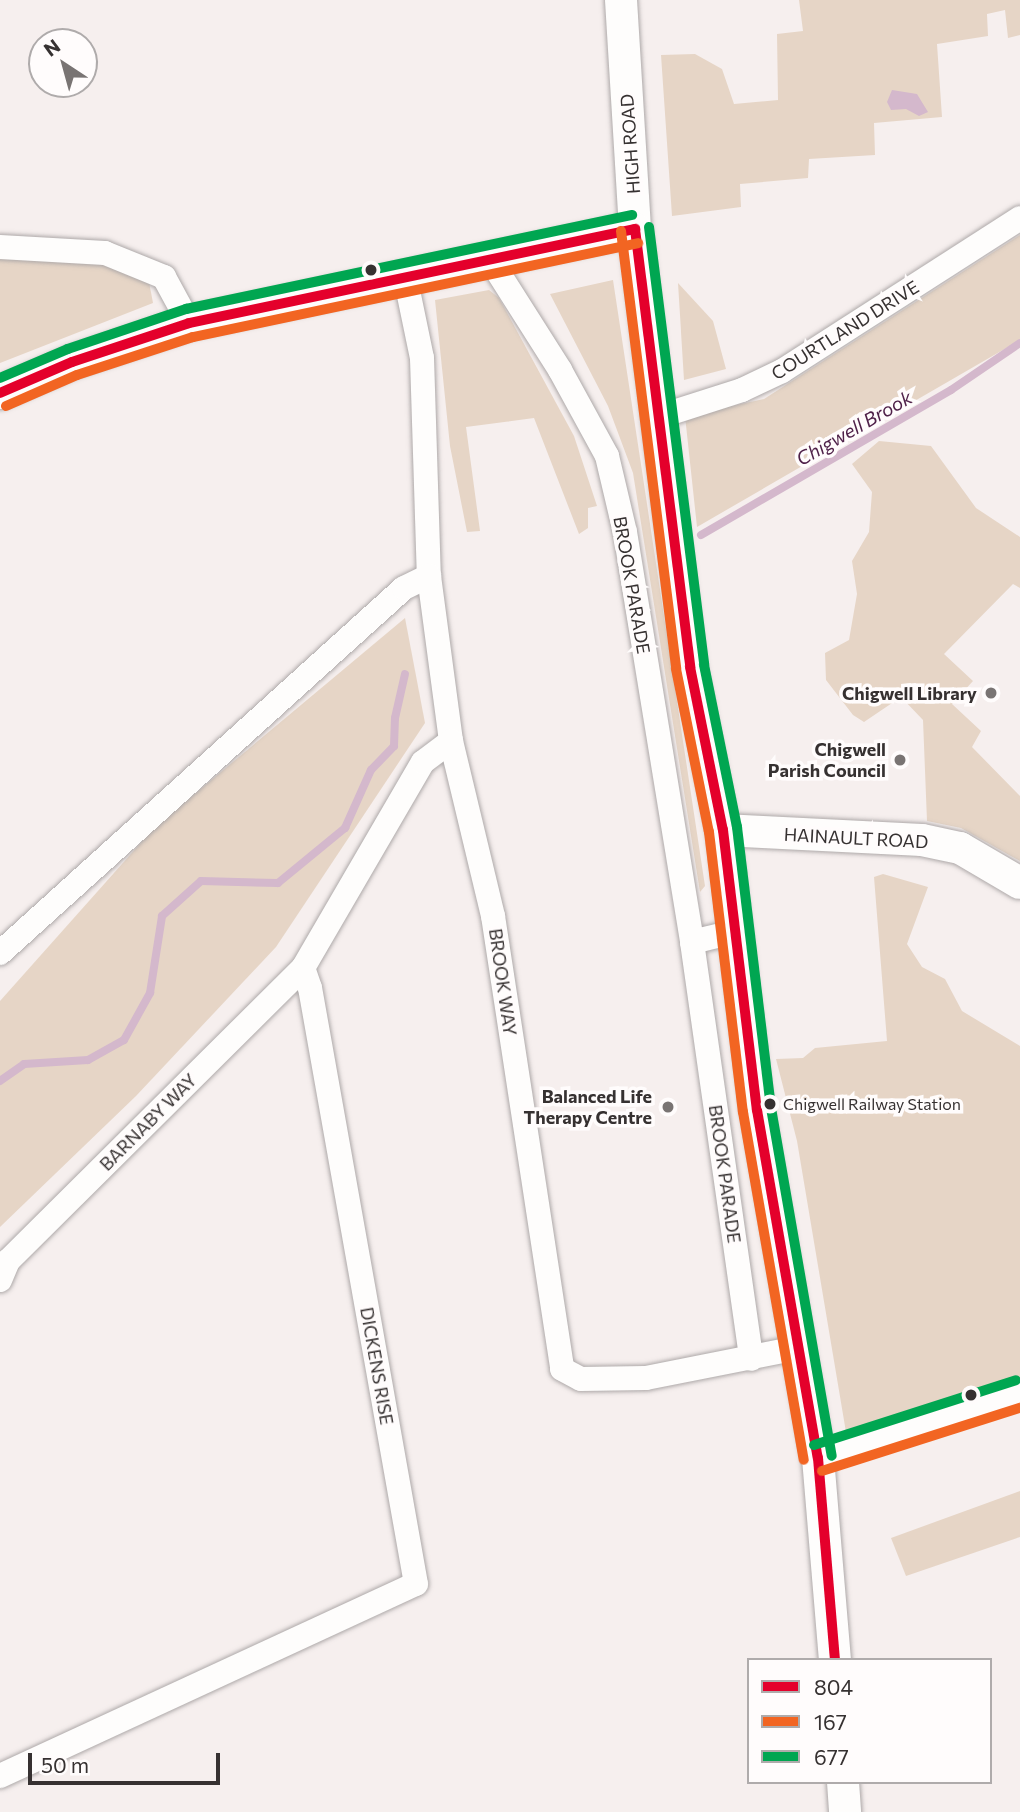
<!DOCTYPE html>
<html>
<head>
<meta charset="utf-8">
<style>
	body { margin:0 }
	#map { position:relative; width:1020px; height:1812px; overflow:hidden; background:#f6efee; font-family:Commissioner,sans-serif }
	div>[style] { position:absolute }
	.green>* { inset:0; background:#e6d5c6 }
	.water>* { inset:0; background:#d4b8cc }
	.stream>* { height:8px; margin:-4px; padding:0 4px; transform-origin:4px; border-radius:4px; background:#d4b8cc }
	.roads { filter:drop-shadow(0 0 2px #aea9a9) drop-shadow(0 0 2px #aea9a9) }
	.minor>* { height:24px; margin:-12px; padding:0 12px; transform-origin:12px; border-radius:12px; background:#fefdfc }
	.major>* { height:32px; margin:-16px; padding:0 16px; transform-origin:16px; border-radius:16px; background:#fefdfc }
	.bus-1>* { height:10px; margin:-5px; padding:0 5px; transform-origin:5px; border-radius:5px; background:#e4002b }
	.bus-2>* { height:10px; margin:-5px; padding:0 5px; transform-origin:5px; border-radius:5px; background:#f26522 }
	.bus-3>* { height:10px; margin:-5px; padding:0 5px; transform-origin:5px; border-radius:5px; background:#00a651 }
	.dots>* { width:19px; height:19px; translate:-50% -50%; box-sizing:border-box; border:4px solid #fffcfc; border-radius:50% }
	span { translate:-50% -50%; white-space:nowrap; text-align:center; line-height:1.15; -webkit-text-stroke:7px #fffcfc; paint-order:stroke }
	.bus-label { font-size:16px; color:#363131 }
	.left { translate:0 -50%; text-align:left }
	.street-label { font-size:18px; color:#363131 }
	.poi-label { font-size:18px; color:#363131; font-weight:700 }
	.right { translate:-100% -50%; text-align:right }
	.water-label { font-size:19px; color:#4f2149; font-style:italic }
	.legend { position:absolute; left:747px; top:1658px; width:245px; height:126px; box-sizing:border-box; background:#fffcfc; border:2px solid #afabab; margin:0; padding:9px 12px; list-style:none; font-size:21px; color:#363131 }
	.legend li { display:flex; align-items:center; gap:14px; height:35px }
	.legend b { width:35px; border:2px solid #afabab }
	.north { position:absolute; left:28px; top:28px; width:70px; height:70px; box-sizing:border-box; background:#fffcfc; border:2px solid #afabab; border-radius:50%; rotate:324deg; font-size:19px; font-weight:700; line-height:28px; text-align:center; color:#363131 }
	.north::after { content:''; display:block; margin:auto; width:24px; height:32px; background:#797473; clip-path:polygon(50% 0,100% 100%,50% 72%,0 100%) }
	.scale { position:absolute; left:28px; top:1753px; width:192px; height:32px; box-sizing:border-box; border:4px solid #363131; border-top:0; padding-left:9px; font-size:21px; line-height:24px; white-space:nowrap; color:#363131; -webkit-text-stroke:5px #fffcfc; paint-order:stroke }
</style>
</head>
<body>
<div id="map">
	<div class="green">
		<div style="clip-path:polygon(799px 0,1020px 0,1020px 35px,1008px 38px,1005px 10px,987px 14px,988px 36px,937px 44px,942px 117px,874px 123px,875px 155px,809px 159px,808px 178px,740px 184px,741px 207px,672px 216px,661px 55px,695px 54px,722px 69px,734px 104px,778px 100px,777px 34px,803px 31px)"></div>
		<div style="clip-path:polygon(1020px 235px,1020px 340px,697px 527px,685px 416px,764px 399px)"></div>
		<div style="clip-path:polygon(0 257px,101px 261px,149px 282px,153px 303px,0 363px)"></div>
		<div style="clip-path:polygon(613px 280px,705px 886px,700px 892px,633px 473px,608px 406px,550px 294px)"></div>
		<div style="clip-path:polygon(678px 283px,713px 321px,726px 369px,684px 380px)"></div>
		<div style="clip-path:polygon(489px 290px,499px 298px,574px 436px,597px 506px,588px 508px,588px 528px,579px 534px,534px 418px,466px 427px,480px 531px,467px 532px,450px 446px,435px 300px)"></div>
		<div style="clip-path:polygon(879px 441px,931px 446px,976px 508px,1020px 537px,1020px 588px,1013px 584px,944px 654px,973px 681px,952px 704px,981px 731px,972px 747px,1020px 796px,1020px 861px,961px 828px,927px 821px,923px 720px,901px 697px,864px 722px,853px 715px,826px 680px,825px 653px,849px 640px,857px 594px,852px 561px,869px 532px,872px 492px,852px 464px)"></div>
		<div style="clip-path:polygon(405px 618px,425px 723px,276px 947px,136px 1096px,0 1227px,0 1001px,154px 828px)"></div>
		<div style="clip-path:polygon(883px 874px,928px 887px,907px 944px,922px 967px,945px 979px,962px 1011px,1020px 1046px,1020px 1388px,849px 1450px,797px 1141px,776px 1059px,803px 1058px,815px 1048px,887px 1041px,874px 877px)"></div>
		<div style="clip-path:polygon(1020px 1491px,1020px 1537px,906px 1576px,891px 1538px)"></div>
	</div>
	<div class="water">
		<div style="clip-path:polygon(892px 90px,917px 94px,928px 112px,919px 116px,906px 109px,891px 110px,887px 102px)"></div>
	</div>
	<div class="stream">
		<div style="left:701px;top:535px;width:289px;rotate:-30.1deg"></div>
		<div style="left:951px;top:390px;width:83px;rotate:-34.3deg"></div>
		<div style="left:0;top:1081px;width:29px;rotate:-35deg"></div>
		<div style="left:24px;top:1064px;width:64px;rotate:-3.6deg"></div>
		<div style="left:88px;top:1060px;width:41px;rotate:-29.1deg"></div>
		<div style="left:124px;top:1040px;width:54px;rotate:-61deg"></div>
		<div style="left:150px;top:993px;width:78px;rotate:-81.1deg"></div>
		<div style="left:162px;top:916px;width:52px;rotate:-41.9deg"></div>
		<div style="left:201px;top:881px;width:77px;rotate:1.5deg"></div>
		<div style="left:278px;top:883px;width:87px;rotate:-39.4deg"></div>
		<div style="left:345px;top:828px;width:64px;rotate:-65.9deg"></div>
		<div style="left:371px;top:770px;width:33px;rotate:-46deg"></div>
		<div style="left:394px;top:746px;width:28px;rotate:-88deg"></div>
		<div style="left:395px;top:718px;width:45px;rotate:-77.2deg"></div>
	</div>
	<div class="roads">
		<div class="minor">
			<div style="left:0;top:247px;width:105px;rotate:3.3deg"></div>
			<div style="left:105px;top:253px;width:64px;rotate:22.1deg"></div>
			<div style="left:164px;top:277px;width:52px;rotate:61.5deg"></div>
			<div style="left:489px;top:258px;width:133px;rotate:57.6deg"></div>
			<div style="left:560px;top:370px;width:98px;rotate:61.3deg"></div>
			<div style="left:607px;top:456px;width:78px;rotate:76.7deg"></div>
			<div style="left:625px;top:532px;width:415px;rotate:80.7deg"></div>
			<div style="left:692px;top:942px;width:421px;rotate:81.9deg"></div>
			<div style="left:405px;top:276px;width:84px;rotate:78.3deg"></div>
			<div style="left:422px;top:358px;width:218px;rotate:88.2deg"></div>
			<div style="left:429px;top:576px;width:166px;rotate:82.4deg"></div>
			<div style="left:451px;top:741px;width:180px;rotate:76.5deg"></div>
			<div style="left:493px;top:916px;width:458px;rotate:81.3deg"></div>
			<div style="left:562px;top:1369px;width:21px;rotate:28deg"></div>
			<div style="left:581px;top:1379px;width:65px;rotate:-0.9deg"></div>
			<div style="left:646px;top:1378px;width:155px;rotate:-11.2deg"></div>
			<div style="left:658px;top:417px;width:88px;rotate:-17.8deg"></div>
			<div style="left:742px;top:390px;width:44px;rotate:-25.4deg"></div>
			<div style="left:782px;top:371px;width:283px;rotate:-32.7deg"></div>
			<div style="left:692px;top:942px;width:42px;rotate:-13.7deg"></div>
			<div style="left:0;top:953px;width:544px;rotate:-42.1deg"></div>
			<div style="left:404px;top:588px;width:28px;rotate:-26deg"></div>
			<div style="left:0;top:1280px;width:21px;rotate:-67deg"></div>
			<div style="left:8px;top:1261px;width:416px;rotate:-44.8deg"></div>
			<div style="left:818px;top:1458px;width:212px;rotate:-17.8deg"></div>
			<div style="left:0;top:1776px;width:458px;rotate:-24.8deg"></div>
			<div style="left:416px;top:1584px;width:605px;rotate:-100.08deg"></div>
			<div style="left:310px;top:988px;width:21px;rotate:-109deg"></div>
			<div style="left:303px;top:968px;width:238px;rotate:-59.8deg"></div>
			<div style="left:423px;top:762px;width:35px;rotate:-37deg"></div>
		</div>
		<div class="major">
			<div style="left:621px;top:0;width:229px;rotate:86.5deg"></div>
			<div style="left:635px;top:229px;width:189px;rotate:83deg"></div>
			<div style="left:658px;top:417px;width:252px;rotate:82.7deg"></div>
			<div style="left:690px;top:667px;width:166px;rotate:78.6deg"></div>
			<div style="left:723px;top:830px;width:282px;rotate:83.1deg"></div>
			<div style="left:757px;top:1110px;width:353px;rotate:80.1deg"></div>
			<div style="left:818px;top:1458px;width:203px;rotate:85.2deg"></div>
			<div style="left:0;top:393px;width:78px;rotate:-23.3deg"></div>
			<div style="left:72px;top:362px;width:123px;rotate:-18.4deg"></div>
			<div style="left:189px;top:323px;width:456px;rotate:-11.9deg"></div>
			<div style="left:723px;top:830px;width:199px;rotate:2.9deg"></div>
			<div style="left:922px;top:840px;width:39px;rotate:12deg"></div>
			<div style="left:960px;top:848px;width:69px;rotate:30.3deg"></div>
			<div style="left:843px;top:1782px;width:30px;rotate:86deg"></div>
		</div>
	</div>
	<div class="bus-1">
		<div style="left:635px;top:229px;width:441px;rotate:82.8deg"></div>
		<div style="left:690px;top:667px;width:166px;rotate:78.6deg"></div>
		<div style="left:723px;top:830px;width:282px;rotate:83.1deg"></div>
		<div style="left:757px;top:1110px;width:353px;rotate:80.1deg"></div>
		<div style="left:818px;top:1458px;width:203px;rotate:85.2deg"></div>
		<div style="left:0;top:393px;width:78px;rotate:-23.3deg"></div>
		<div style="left:72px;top:362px;width:123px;rotate:-18.4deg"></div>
		<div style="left:189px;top:323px;width:456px;rotate:-11.9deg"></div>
	</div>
	<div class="bus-2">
		<div style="left:621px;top:231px;width:441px;rotate:82.8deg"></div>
		<div style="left:676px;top:669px;width:166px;rotate:78.6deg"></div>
		<div style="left:709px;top:832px;width:282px;rotate:83.1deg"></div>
		<div style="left:743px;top:1112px;width:353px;rotate:80.1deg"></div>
		<div style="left:6px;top:406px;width:77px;rotate:-23.6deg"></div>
		<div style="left:77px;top:375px;width:122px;rotate:-18.1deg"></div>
		<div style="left:193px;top:337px;width:455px;rotate:-11.9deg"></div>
		<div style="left:822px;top:1471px;width:208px;rotate:-17.7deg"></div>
	</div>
	<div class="bus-3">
		<div style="left:649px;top:227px;width:441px;rotate:82.8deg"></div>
		<div style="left:704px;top:665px;width:165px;rotate:78.5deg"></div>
		<div style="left:737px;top:827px;width:283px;rotate:83.1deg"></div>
		<div style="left:771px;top:1108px;width:353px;rotate:80.1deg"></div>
		<div style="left:0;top:378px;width:74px;rotate:-23.1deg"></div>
		<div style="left:68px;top:349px;width:125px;rotate:-18.7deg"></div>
		<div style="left:186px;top:309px;width:456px;rotate:-11.9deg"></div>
		<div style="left:814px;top:1445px;width:212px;rotate:-17.8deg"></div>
	</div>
	<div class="dots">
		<div style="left:371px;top:270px;background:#363131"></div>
		<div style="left:991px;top:693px;background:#797473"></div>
		<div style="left:900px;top:760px;background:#797473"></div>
		<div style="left:770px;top:1104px;background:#363131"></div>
		<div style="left:668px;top:1107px;background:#797473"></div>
		<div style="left:971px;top:1395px;background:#363131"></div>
	</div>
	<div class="bus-label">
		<span class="left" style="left:783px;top:1104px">Chigwell Railway Station</span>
	</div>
	<div class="street-label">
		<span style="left:630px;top:144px;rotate:-94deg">HIGH ROAD</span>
		<span style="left:845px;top:330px;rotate:-32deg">COURTLAND DRIVE</span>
		<span style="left:632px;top:585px;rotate:80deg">BROOK PARADE</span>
		<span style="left:856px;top:838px;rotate:3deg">HAINAULT ROAD</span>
		<span style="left:503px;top:982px;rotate:82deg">BROOK WAY</span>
		<span style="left:148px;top:1122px;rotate:-45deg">BARNABY WAY</span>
		<span style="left:725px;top:1174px;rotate:82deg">BROOK PARADE</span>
		<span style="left:377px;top:1366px;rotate:80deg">DICKENS RISE</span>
	</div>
	<div class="poi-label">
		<span class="right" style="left:977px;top:693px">Chigwell Library</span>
		<span class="right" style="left:886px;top:760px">Chigwell<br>Parish Council</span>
		<span class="right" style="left:652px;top:1107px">Balanced Life<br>Therapy Centre</span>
	</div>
	<div class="water-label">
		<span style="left:854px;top:428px;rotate:-30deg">Chigwell Brook</span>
	</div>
	<ul class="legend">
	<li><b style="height:9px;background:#e4002b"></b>804</li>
	<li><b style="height:9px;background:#f26522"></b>167</li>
	<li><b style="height:9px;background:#00a651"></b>677</li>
	</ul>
	<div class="north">N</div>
	<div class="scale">50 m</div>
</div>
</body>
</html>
